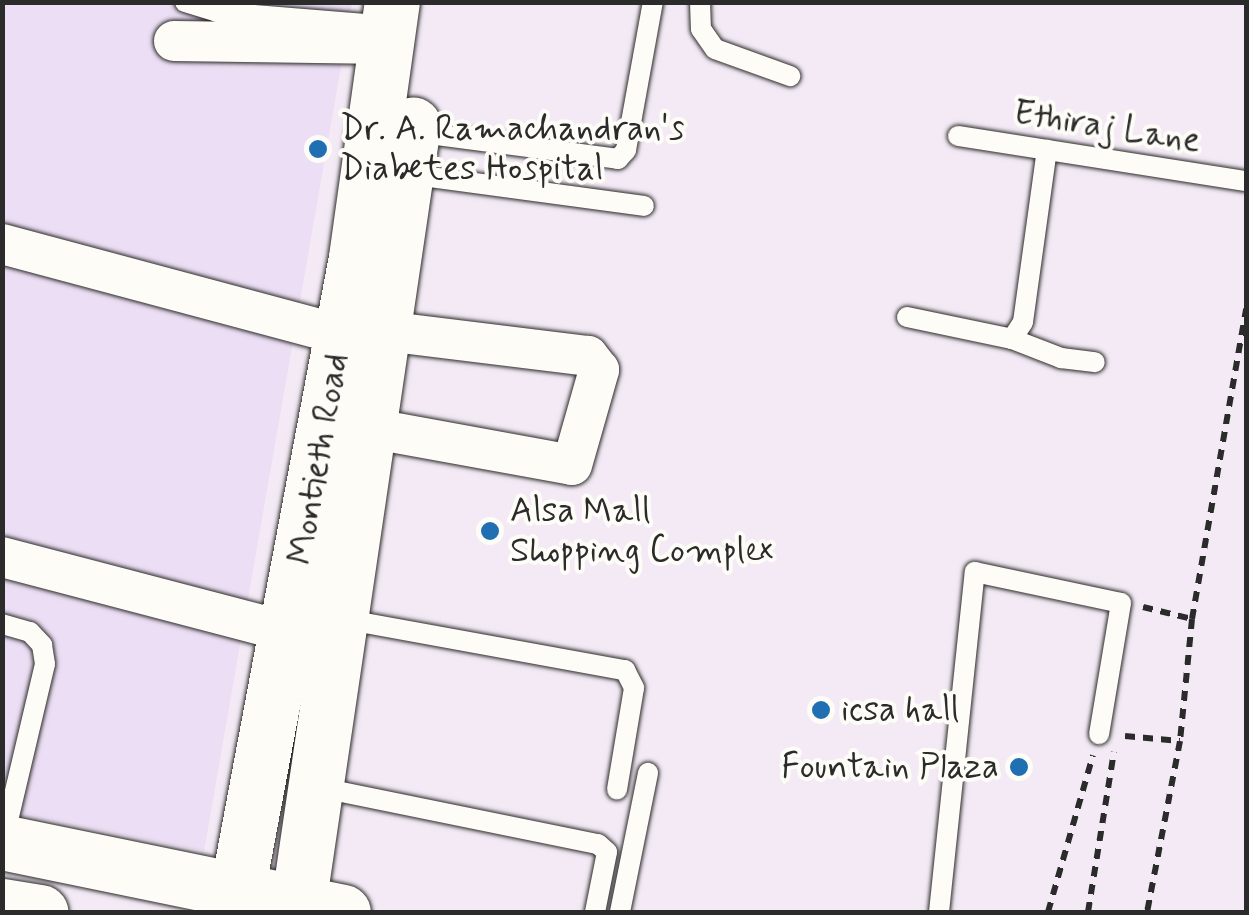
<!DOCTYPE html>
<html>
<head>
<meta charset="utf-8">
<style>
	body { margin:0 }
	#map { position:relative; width:1249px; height:915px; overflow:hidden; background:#f3eaf5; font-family:Mynerve,sans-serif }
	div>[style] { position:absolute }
	.built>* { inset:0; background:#ecdef4 }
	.path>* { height:6px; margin-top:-3px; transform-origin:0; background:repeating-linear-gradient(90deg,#2b2b2b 0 10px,transparent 0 18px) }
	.roads { filter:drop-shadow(0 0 2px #2b2b2b) drop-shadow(0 0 2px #2b2b2b) }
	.service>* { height:20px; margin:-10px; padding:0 10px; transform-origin:10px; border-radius:10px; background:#fdfcf7 }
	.minor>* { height:40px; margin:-20px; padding:0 20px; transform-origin:20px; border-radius:20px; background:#fdfcf7 }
	.secondary>* { height:55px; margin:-27.5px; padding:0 27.5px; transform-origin:27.5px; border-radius:27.5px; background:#fdfcf7 }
	.dots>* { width:28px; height:28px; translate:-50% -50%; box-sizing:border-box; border:5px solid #fdfcf7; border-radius:50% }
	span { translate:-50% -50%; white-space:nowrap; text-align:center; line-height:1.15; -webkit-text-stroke:8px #fdfcf7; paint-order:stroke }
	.street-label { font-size:35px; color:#2b2b2b }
	.poi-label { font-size:35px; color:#2b2b2b }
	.left { translate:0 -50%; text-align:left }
	.right { translate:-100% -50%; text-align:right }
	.frame { position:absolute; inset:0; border:5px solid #2b2b2b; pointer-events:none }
</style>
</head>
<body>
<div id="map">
	<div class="built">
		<div style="clip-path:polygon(2px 3px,352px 3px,204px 851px,3px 812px)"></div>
	</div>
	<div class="path">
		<div style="left:1143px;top:607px;width:50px;rotate:13.8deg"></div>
		<div style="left:1192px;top:619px;width:123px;rotate:95.6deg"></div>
		<div style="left:1180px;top:741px;width:174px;rotate:100.9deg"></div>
		<div style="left:1192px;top:619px;width:315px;rotate:-80.1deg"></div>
		<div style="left:1125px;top:736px;width:55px;rotate:5.2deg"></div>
		<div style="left:1048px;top:912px;width:163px;rotate:-74deg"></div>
		<div style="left:1088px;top:912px;width:162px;rotate:-80.8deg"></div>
	</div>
	<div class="roads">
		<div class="service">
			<div style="left:185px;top:2px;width:34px;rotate:17deg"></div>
			<div style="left:217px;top:12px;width:161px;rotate:4.6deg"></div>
			<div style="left:700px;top:2px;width:27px;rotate:88deg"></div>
			<div style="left:701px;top:29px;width:24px;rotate:55deg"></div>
			<div style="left:715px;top:49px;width:80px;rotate:19.8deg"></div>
			<div style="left:414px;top:132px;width:206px;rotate:7.5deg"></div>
			<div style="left:618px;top:159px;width:12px;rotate:-48deg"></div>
			<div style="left:626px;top:150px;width:150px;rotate:-79.7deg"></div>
			<div style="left:958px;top:136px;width:291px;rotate:8.9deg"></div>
			<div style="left:408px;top:174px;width:238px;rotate:7.7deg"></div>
			<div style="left:907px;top:317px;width:107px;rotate:11.8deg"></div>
			<div style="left:1012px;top:339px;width:20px;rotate:-57deg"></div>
			<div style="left:1023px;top:322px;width:174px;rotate:-82.1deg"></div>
			<div style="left:1012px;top:339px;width:53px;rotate:21.2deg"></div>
			<div style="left:1061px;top:358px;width:34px;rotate:7deg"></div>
			<div style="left:343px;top:619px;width:287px;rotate:10.3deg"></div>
			<div style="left:625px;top:670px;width:20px;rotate:63deg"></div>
			<div style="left:634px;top:688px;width:103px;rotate:99.5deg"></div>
			<div style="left:2px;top:624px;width:29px;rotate:16deg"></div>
			<div style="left:30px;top:632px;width:18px;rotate:47deg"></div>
			<div style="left:42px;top:645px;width:19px;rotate:81deg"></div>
			<div style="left:45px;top:664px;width:182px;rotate:103.3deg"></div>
			<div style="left:317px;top:787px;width:287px;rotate:11.5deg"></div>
			<div style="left:598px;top:844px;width:12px;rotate:42deg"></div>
			<div style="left:607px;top:852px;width:61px;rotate:101.3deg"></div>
			<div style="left:620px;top:912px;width:142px;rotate:-78.6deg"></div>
			<div style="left:939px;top:912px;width:342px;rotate:-84deg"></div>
			<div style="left:975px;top:572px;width:149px;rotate:12deg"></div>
			<div style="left:1121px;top:603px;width:133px;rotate:99.5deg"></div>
		</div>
		<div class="minor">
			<div style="left:174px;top:41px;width:213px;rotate:0.8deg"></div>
			<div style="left:2px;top:244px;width:352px;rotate:15deg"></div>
			<div style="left:369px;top:428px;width:206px;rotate:10.3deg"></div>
			<div style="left:572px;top:465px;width:99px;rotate:-74.1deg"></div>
			<div style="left:599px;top:370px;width:18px;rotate:-128deg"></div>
			<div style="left:588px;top:356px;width:205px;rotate:-173deg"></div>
			<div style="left:2px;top:557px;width:295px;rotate:14.7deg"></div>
		</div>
		<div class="secondary">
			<div style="left:2px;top:842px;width:348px;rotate:11.6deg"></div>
			<div style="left:2px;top:906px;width:39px;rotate:9deg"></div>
			<div style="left:233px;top:912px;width:666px;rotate:-79.36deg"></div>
			<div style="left:356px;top:257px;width:258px;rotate:-82deg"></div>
			<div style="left:297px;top:912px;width:796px;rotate:-81.62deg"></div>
		</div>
	</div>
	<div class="dots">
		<div style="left:318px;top:149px;background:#1f6fb2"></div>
		<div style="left:490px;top:531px;background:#1f6fb2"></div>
		<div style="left:821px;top:710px;background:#1f6fb2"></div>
		<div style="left:1019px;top:767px;background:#1f6fb2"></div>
	</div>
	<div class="street-label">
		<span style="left:1107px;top:127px;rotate:9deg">Ethiraj Lane</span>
		<span style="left:319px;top:459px;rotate:-80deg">Montieth Road</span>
	</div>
	<div class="poi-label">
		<span class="left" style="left:340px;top:149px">Dr. A. Ramachandran's<br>Diabetes Hospital</span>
		<span class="left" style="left:510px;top:531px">Alsa Mall<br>Shopping Complex</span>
		<span class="left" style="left:841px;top:710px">icsa hall</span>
		<span class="right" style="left:999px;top:767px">Fountain Plaza</span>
	</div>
	<div class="frame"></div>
</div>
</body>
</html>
